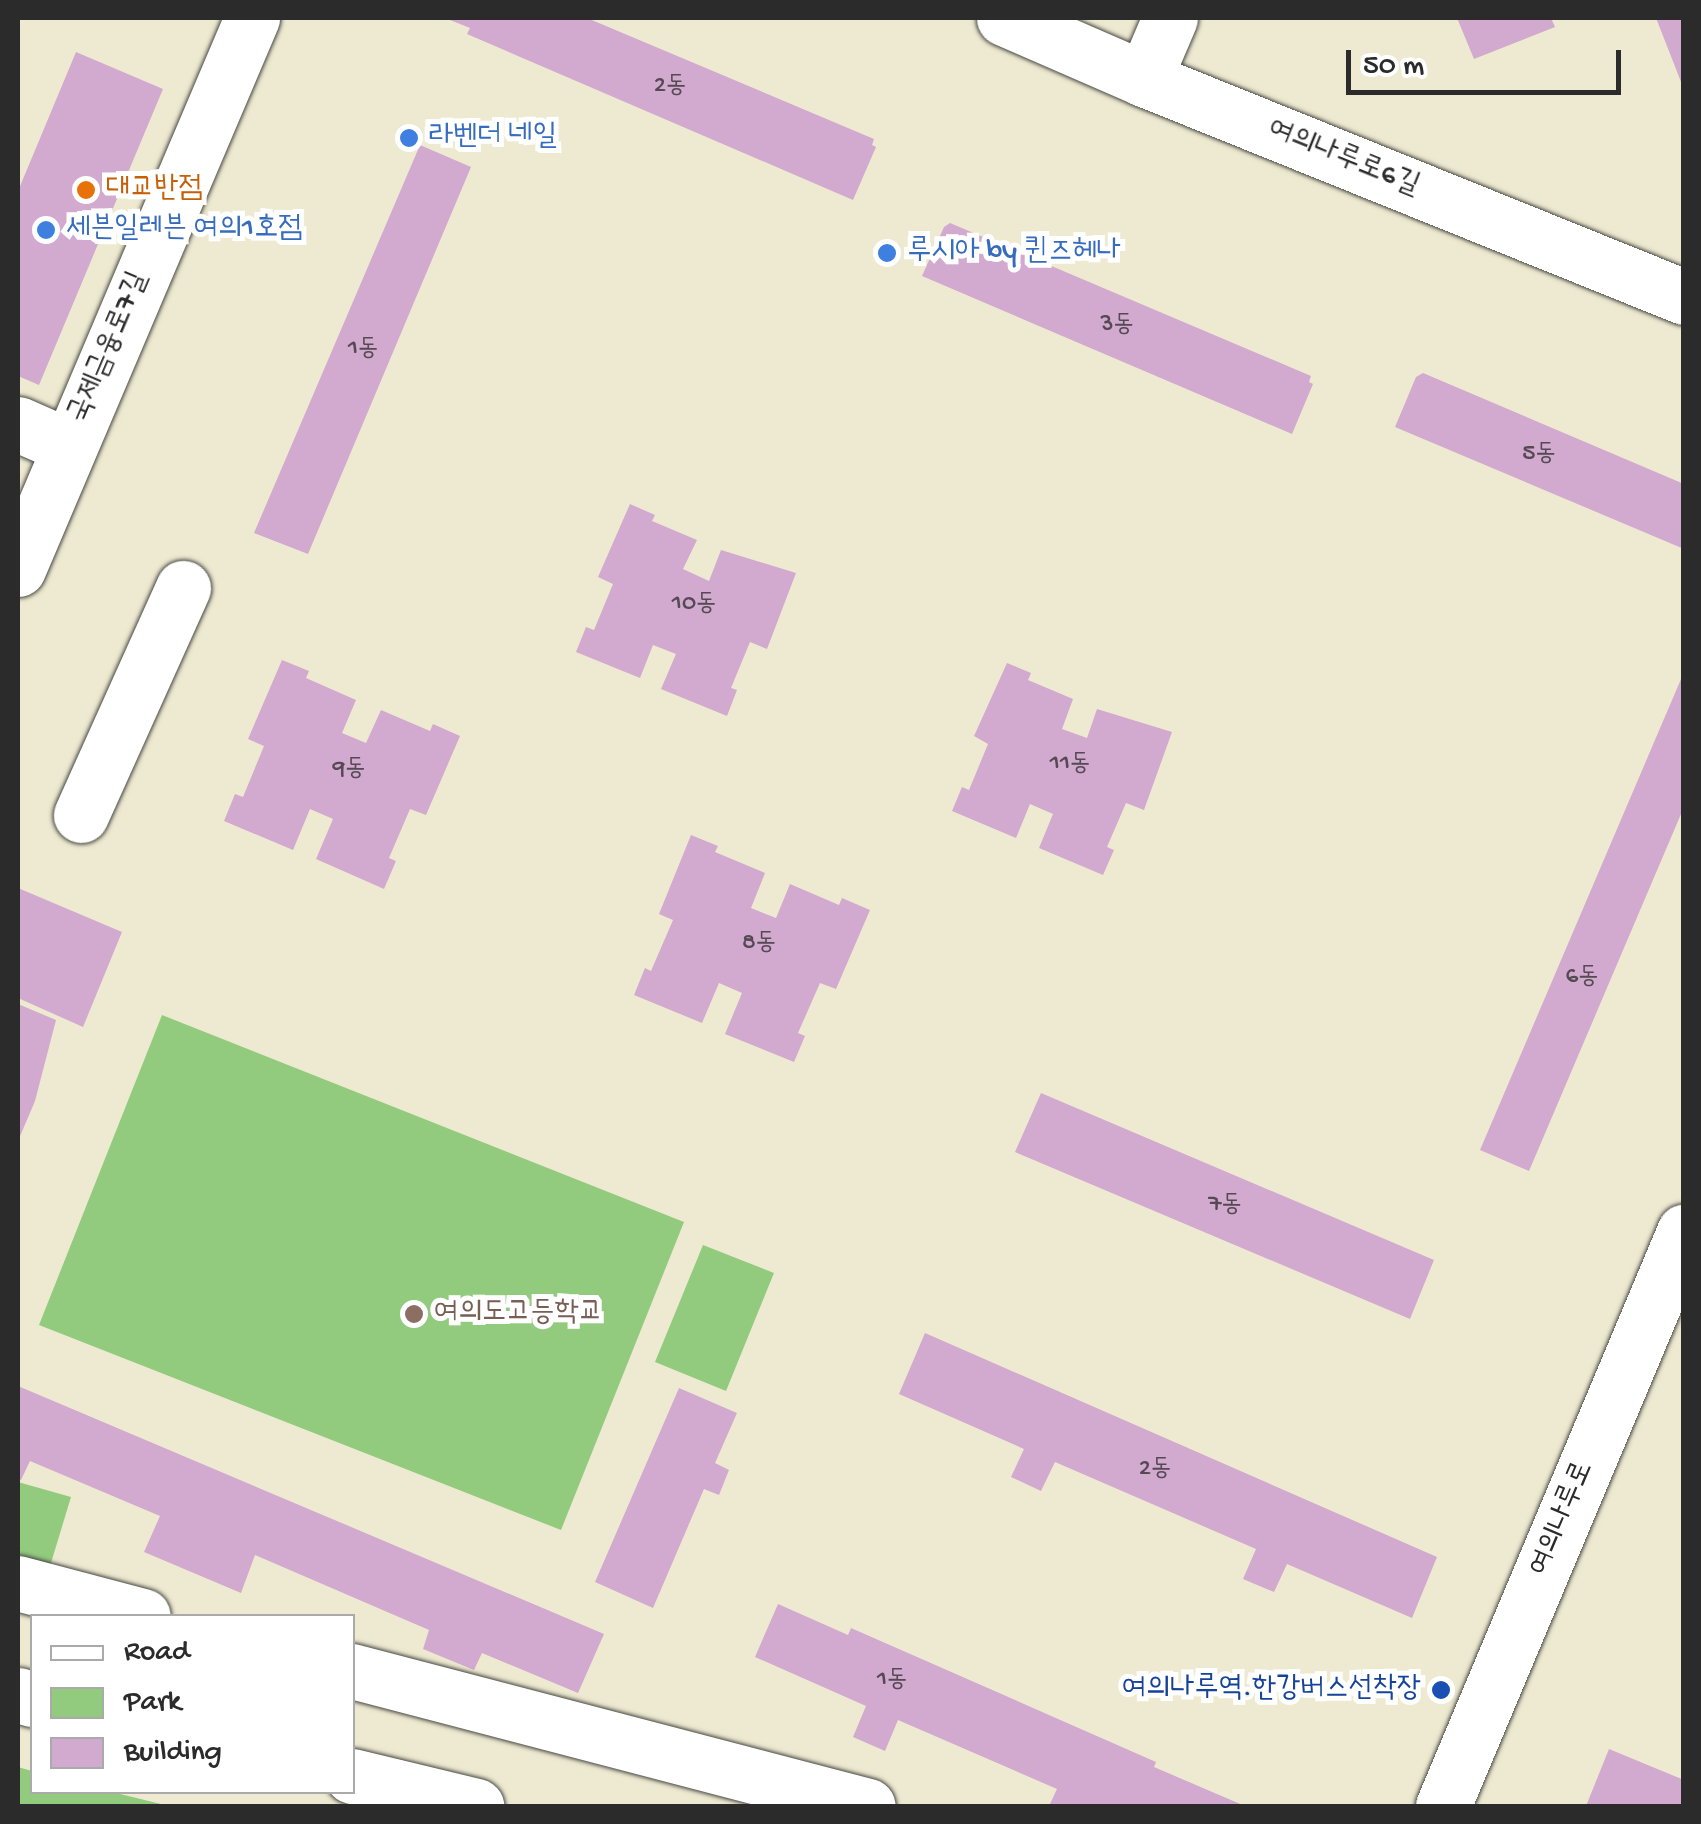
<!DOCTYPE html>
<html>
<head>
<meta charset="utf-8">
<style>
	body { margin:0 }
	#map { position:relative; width:1701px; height:1824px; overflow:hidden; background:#eeead1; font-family:"Gochi Hand","Poor Story",sans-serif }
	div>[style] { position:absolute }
	.green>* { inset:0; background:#93cb7e }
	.building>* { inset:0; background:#d2a9cf }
	.roads { filter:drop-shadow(0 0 2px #484844) drop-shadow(0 0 2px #484844) }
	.minor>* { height:55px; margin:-27.5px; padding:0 27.5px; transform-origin:27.5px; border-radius:27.5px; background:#fff }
	.major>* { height:55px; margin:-27.5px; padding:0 27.5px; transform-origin:27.5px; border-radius:27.5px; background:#fff }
	.dots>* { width:28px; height:28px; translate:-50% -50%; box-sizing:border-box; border:5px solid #fff; border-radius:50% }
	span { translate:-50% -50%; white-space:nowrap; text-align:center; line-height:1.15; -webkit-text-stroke:10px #fff; paint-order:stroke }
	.number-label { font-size:25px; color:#554a54 }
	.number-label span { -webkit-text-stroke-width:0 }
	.shop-label { font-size:30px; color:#366cbe }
	.left { translate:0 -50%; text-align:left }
	.street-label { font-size:30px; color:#2b2b2b }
	.food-label { font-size:30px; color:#c56008 }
	.education-label { font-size:30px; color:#785e54 }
	.transit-label { font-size:30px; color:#164399 }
	.right { translate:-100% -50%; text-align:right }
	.frame { position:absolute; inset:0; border:20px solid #2b2b2b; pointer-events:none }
	.legend { position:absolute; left:30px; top:1614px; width:325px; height:180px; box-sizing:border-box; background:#fff; border:2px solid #aaa; margin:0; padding:12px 18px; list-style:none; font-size:30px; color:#2b2b2b }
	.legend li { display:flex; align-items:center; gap:20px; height:50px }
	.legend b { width:50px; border:2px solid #aaa }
	.scale { position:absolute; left:1346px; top:50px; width:275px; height:45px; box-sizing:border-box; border:5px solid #2b2b2b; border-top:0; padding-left:12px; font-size:30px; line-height:35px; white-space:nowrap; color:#2b2b2b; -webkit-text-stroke:8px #fff; paint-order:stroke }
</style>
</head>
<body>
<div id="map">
	<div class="green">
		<div style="clip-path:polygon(162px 1015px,684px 1222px,561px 1530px,39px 1325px)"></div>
		<div style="clip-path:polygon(703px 1245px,774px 1273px,726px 1391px,655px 1362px)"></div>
		<div style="clip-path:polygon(18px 1482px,71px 1497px,44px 1586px,18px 1578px)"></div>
		<div style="clip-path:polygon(18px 1767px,32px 1771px,32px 1792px,112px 1792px,169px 1806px,18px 1806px)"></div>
	</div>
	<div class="building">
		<div style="clip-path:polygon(445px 18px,587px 18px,874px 139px,872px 145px,876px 147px,853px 200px,467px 34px,470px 28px)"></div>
		<div style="clip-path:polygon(1457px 18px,1551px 18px,1555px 27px,1474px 59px)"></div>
		<div style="clip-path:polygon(1656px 18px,1684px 18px,1684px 87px,1683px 87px)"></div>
		<div style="clip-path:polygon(76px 52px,163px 89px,39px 385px,18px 376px,18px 191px)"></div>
		<div style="clip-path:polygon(420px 145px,471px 167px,308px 554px,254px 533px)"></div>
		<div style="clip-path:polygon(950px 223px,1311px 376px,1309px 382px,1313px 384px,1292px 434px,922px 276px,944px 227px)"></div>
		<div style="clip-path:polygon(1423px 373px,1684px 484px,1684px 549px,1395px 427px,1416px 377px)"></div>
		<div style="clip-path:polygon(630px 504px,655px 515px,652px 521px,697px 540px,683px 569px,709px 581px,721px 550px,796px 573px,767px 649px,750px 642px,731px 688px,737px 690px,727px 716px,661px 689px,676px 654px,653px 645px,640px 678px,576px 652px,586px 627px,594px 630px,613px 584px,598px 577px)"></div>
		<div style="clip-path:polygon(282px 660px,309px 671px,306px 678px,356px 700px,342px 733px,366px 743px,381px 710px,430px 731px,433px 724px,460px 736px,426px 815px,410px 809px,389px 858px,396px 861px,384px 889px,316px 859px,333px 819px,310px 809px,293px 850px,224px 821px,235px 794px,243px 797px,264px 746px,248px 739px)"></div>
		<div style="clip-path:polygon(1007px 663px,1031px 673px,1028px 680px,1073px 699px,1062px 729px,1087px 738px,1097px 709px,1172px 732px,1144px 810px,1126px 803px,1107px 847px,1114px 850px,1103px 875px,1039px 848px,1053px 814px,1030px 804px,1016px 838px,952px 811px,962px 787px,969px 790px,988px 744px,974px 736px)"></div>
		<div style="clip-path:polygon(1684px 672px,1684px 807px,1529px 1171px,1480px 1150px)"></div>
		<div style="clip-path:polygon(691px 835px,718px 846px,715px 852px,765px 873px,751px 908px,776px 918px,790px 884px,839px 905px,842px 898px,870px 910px,836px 989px,820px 983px,798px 1033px,805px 1036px,794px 1062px,725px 1034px,742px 993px,719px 983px,702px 1023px,634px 995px,645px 968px,651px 971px,673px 920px,659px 914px)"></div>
		<div style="clip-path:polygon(18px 888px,122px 932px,83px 1027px,18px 998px)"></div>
		<div style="clip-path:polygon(18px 1004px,56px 1020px,35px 1101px,18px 1141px)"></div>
		<div style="clip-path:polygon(1041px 1093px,1434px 1260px,1410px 1319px,1015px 1152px)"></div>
		<div style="clip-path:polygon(925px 1333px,1437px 1557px,1412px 1618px,1287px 1564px,1274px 1592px,1243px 1579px,1256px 1549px,1055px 1462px,1041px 1491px,1011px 1477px,1024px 1449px,899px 1394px)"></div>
		<div style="clip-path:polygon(18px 1386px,604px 1634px,578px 1693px,482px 1653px,474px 1670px,423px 1649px,429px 1630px,255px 1555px,241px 1593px,144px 1552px,160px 1516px,30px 1461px,21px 1480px,18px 1479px)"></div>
		<div style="clip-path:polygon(679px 1388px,737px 1413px,715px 1463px,729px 1470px,719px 1495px,704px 1489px,653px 1608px,595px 1582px)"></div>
		<div style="clip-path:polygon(778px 1604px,848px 1635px,851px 1628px,1156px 1762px,1154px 1767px,1245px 1806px,1049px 1806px,1057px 1789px,898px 1720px,885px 1751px,853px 1737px,866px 1706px,755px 1657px)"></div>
		<div style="clip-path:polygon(1609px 1749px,1684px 1780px,1684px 1806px,1586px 1806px)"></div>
	</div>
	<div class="roads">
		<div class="minor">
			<div style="left:1004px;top:18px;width:153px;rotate:23.5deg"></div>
			<div style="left:1144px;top:79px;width:582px;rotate:21.98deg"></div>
			<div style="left:1144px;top:79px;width:66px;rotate:-66.9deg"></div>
			<div style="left:18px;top:424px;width:55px;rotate:23.7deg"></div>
			<div style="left:18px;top:569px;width:599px;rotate:-66.99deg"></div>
			<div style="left:81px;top:815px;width:249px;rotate:-65.8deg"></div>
			<div style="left:18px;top:1583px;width:129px;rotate:14.8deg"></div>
			<div style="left:352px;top:1671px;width:533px;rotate:14.66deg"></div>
			<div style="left:1443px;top:1806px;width:623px;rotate:-67.22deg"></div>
		</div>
		<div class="major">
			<div style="left:18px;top:1695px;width:15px;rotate:16deg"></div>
			<div style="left:352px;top:1776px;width:128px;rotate:13.6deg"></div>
		</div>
	</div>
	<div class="dots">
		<div style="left:409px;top:138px;background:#3f7fe0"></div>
		<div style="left:86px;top:190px;background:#e8710a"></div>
		<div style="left:46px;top:230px;background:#3f7fe0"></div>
		<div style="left:887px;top:253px;background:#3f7fe0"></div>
		<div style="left:414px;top:1314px;background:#8d6e63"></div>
		<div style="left:1441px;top:1690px;background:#1a4fb4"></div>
	</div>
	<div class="number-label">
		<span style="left:670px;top:87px">2동</span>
		<span style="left:1117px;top:326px">3동</span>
		<span style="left:363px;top:350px">1동</span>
		<span style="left:1539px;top:455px">5동</span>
		<span style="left:694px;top:605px">10동</span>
		<span style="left:1070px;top:765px">11동</span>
		<span style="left:349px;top:770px">9동</span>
		<span style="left:759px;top:944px">8동</span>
		<span style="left:1582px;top:978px">6동</span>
		<span style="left:1225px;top:1206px">7동</span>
		<span style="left:1155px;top:1470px">2동</span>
		<span style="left:892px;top:1681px">1동</span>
	</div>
	<div class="shop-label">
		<span class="left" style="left:429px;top:138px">라벤더 네일</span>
		<span class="left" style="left:66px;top:230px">세븐일레븐 여의1호점</span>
		<span class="left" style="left:907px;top:253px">루시아 by 퀸즈헤나</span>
	</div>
	<div class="street-label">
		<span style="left:1343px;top:159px;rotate:22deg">여의나루로6길</span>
		<span style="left:110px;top:348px;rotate:-67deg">국제금융로7길</span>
		<span style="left:1563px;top:1519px;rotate:-67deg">여의나루로</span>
	</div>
	<div class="food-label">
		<span class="left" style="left:106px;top:190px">대교반점</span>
	</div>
	<div class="education-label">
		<span class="left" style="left:434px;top:1314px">여의도고등학교</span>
	</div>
	<div class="transit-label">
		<span class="right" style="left:1421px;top:1690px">여의나루역.한강버스선착장</span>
	</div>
	<div class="frame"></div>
	<ul class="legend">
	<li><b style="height:12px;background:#fff"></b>Road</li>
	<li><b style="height:28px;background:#93cb7e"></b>Park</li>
	<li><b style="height:28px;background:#d2a9cf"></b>Building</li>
	</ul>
	<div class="scale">50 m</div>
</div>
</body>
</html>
